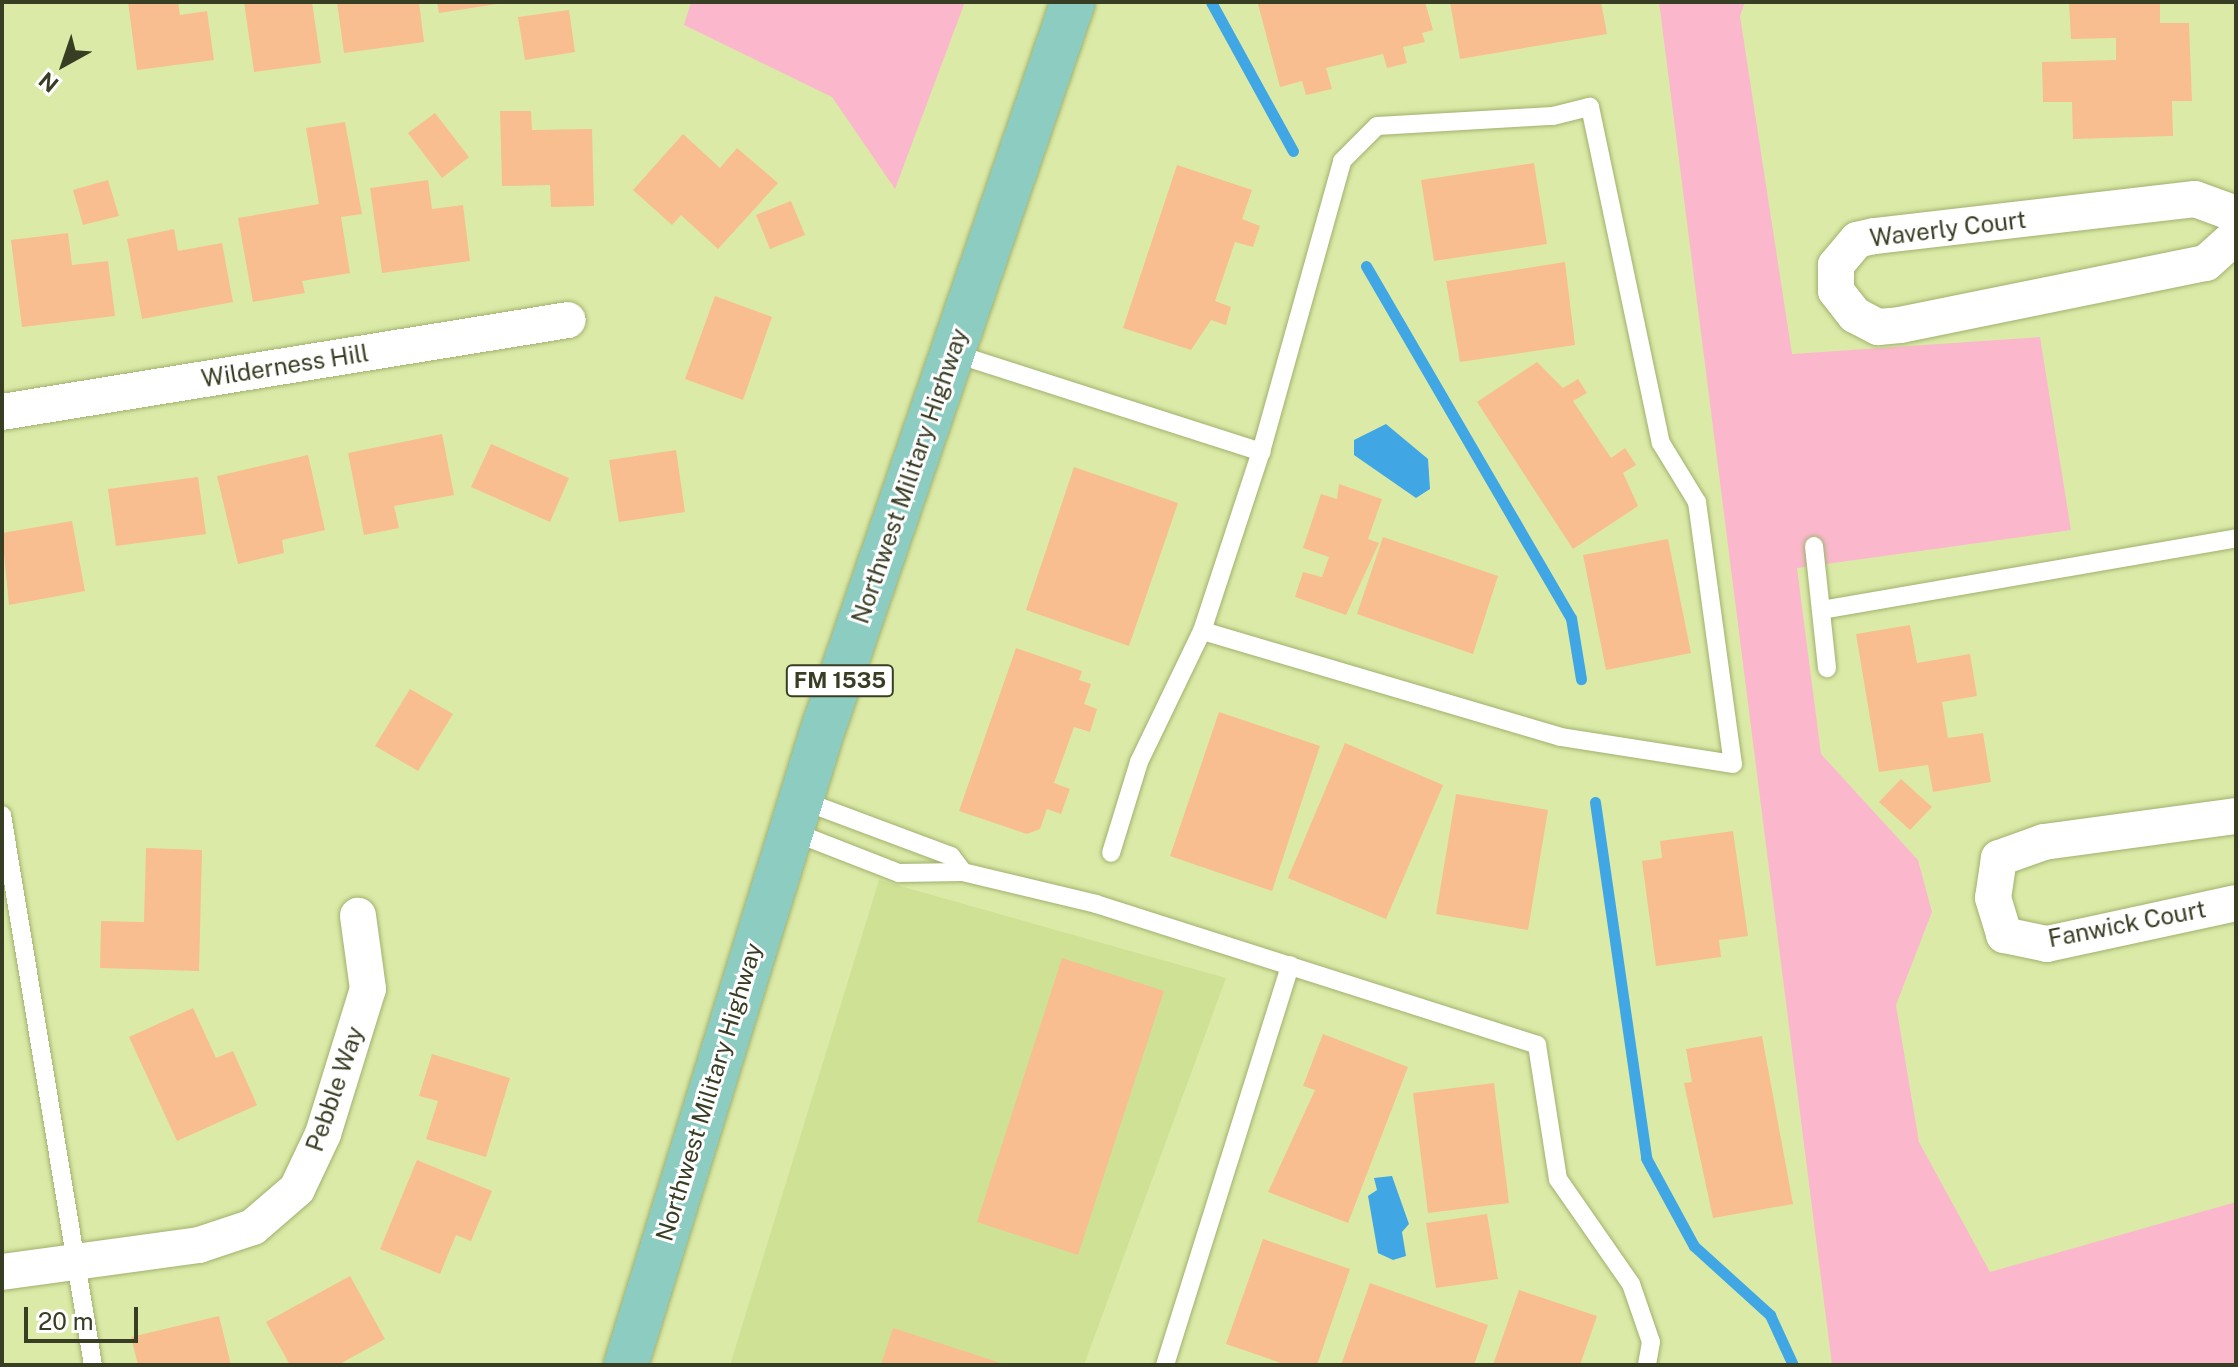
<!DOCTYPE html>
<html>
<head>
<meta charset="utf-8">
<style>
	body { margin:0 }
	#map { position:relative; width:2238px; height:1367px; overflow:hidden; background:#dbeba7; font-family:"Public Sans",sans-serif }
	div>[style] { position:absolute }
	.built>* { inset:0; background:#cfe195 }
	.green>* { inset:0; background:#fbb8cc }
	.water>* { inset:0; background:#41a6e4 }
	.stream>* { height:11px; margin:-5.5px; padding:0 5.5px; transform-origin:5.5px; border-radius:5.5px; background:#41a6e4 }
	.building>* { inset:0; background:#f8be90 }
	.roads { filter:drop-shadow(0 0 2px #a1b06e) drop-shadow(0 0 2px #a1b06e) }
	.lane>* { height:18px; margin:-9px; padding:0 9px; transform-origin:9px; border-radius:9px; background:#fff }
	.street>* { height:36px; margin:-18px; padding:0 18px; transform-origin:18px; border-radius:18px; background:#fff }
	.primary>* { height:44px; margin:-22px; padding:0 22px; transform-origin:22px; border-radius:22px; background:#8cccc1 }
	span { translate:-50% -50%; white-space:nowrap; text-align:center; line-height:1.15; -webkit-text-stroke:6px #fff; paint-order:stroke }
	.shield-label span { padding:2px 6px; background:#fff; border:2px solid; border-radius:6px; -webkit-text-stroke-width:0 }
	.shield-label { font-size:22px; color:#383e23; font-weight:700 }
	.street-label { font-size:24px; color:#383e23 }
	.frame { position:absolute; inset:0; border:4px solid #383e23; pointer-events:none }
	.north { position:absolute; left:24px; top:24px; width:80px; height:80px; -webkit-text-stroke:6px #fff; paint-order:stroke; rotate:220deg; font-size:22px; font-weight:700; line-height:32px; text-align:center; color:#383e23 }
	.north::after { content:''; display:block; margin:auto; width:28px; height:36px; background:#383e23; clip-path:polygon(50% 0,100% 100%,50% 72%,0 100%) }
	.scale { position:absolute; left:24px; top:1307px; width:114px; height:36px; box-sizing:border-box; border:4px solid #383e23; border-top:0; padding-left:10px; font-size:24px; line-height:28px; white-space:nowrap; color:#383e23; -webkit-text-stroke:6px #fff; paint-order:stroke }
</style>
</head>
<body>
<div id="map">
	<div class="built">
		<div style="clip-path:polygon(879px 880px,1226px 978px,1084px 1365px,730px 1365px)"></div>
	</div>
	<div class="green">
		<div style="clip-path:polygon(691px 2px,965px 2px,895px 189px,832px 97px,684px 25px)"></div>
		<div style="clip-path:polygon(1659px 2px,1745px 2px,1740px 16px,1792px 354px,2040px 337px,2071px 530px,1797px 568px,1821px 754px,1918px 860px,1932px 912px,1896px 1005px,1919px 1142px,1990px 1272px,2236px 1202px,2236px 1365px,1832px 1365px)"></div>
	</div>
	<div class="water">
		<div style="clip-path:polygon(1386px 424px,1428px 459px,1430px 489px,1416px 498px,1354px 455px,1354px 440px)"></div>
		<div style="clip-path:polygon(1392px 1176px,1409px 1224px,1402px 1232px,1406px 1256px,1393px 1260px,1378px 1253px,1368px 1196px,1377px 1190px,1374px 1178px)"></div>
	</div>
	<div class="stream">
		<div style="left:1211px;top:2px;width:170px;rotate:61.2deg"></div>
		<div style="left:1366px;top:266px;width:407px;rotate:59.8deg"></div>
		<div style="left:1571px;top:618px;width:62px;rotate:80.7deg"></div>
		<div style="left:1595px;top:802px;width:360px;rotate:81.8deg"></div>
		<div style="left:1646px;top:1158px;width:100px;rotate:61.4deg"></div>
		<div style="left:1694px;top:1246px;width:103px;rotate:42.2deg"></div>
		<div style="left:1770px;top:1315px;width:55px;rotate:65.3deg"></div>
	</div>
	<div class="building">
		<div style="clip-path:polygon(128px 2px,178px 2px,180px 15px,207px 11px,214px 60px,137px 70px)"></div>
		<div style="clip-path:polygon(244px 2px,312px 2px,321px 63px,254px 72px)"></div>
		<div style="clip-path:polygon(337px 2px,419px 2px,424px 42px,344px 53px)"></div>
		<div style="clip-path:polygon(437px 2px,497px 2px,497px 4px,439px 13px)"></div>
		<div style="clip-path:polygon(1425px 2px,1433px 30px,1422px 33px,1425px 42px,1403px 47px,1407px 63px,1387px 68px,1383px 54px,1326px 68px,1332px 89px,1306px 95px,1302px 81px,1280px 87px,1258px 4px)"></div>
		<div style="clip-path:polygon(1450px 2px,1601px 2px,1607px 34px,1460px 59px)"></div>
		<div style="clip-path:polygon(2069px 2px,2160px 2px,2160px 23px,2189px 23px,2192px 101px,2172px 101px,2173px 136px,2073px 139px,2072px 102px,2043px 102px,2042px 62px,2116px 60px,2116px 38px,2071px 39px)"></div>
		<div style="clip-path:polygon(569px 10px,575px 52px,525px 60px,518px 17px)"></div>
		<div style="clip-path:polygon(500px 111px,531px 111px,532px 130px,592px 129px,594px 206px,551px 207px,550px 185px,502px 186px)"></div>
		<div style="clip-path:polygon(435px 113px,469px 157px,442px 178px,408px 133px)"></div>
		<div style="clip-path:polygon(345px 122px,362px 214px,341px 217px,350px 273px,302px 281px,305px 293px,253px 302px,238px 218px,319px 204px,306px 128px)"></div>
		<div style="clip-path:polygon(683px 134px,720px 168px,737px 148px,778px 183px,718px 249px,681px 215px,672px 225px,633px 190px)"></div>
		<div style="clip-path:polygon(1534px 163px,1547px 244px,1434px 261px,1421px 180px)"></div>
		<div style="clip-path:polygon(1177px 165px,1252px 190px,1242px 219px,1260px 226px,1253px 247px,1235px 242px,1215px 301px,1231px 307px,1226px 325px,1211px 320px,1191px 350px,1123px 328px)"></div>
		<div style="clip-path:polygon(108px 180px,119px 216px,83px 225px,73px 190px)"></div>
		<div style="clip-path:polygon(428px 180px,432px 209px,463px 205px,470px 261px,382px 273px,370px 188px)"></div>
		<div style="clip-path:polygon(791px 201px,805px 235px,770px 249px,756px 215px)"></div>
		<div style="clip-path:polygon(174px 229px,178px 251px,222px 243px,233px 302px,142px 319px,127px 239px)"></div>
		<div style="clip-path:polygon(68px 233px,72px 265px,108px 261px,115px 316px,22px 327px,11px 240px)"></div>
		<div style="clip-path:polygon(1565px 262px,1575px 345px,1460px 362px,1446px 281px)"></div>
		<div style="clip-path:polygon(715px 296px,772px 317px,743px 400px,685px 379px)"></div>
		<div style="clip-path:polygon(1537px 362px,1563px 388px,1578px 379px,1587px 393px,1573px 401px,1611px 458px,1625px 448px,1636px 465px,1623px 473px,1638px 506px,1573px 549px,1477px 402px)"></div>
		<div style="clip-path:polygon(442px 434px,454px 495px,394px 506px,399px 528px,364px 535px,348px 453px)"></div>
		<div style="clip-path:polygon(491px 444px,569px 478px,550px 522px,471px 487px)"></div>
		<div style="clip-path:polygon(676px 450px,685px 512px,619px 522px,609px 460px)"></div>
		<div style="clip-path:polygon(308px 455px,325px 530px,282px 540px,284px 553px,238px 564px,217px 476px)"></div>
		<div style="clip-path:polygon(1074px 467px,1178px 503px,1129px 646px,1026px 610px)"></div>
		<div style="clip-path:polygon(198px 477px,206px 534px,116px 546px,108px 489px)"></div>
		<div style="clip-path:polygon(1339px 484px,1382px 499px,1368px 539px,1379px 543px,1346px 615px,1295px 597px,1303px 572px,1322px 577px,1329px 557px,1303px 548px,1321px 494px,1337px 499px)"></div>
		<div style="clip-path:polygon(72px 521px,85px 591px,9px 605px,2px 533px)"></div>
		<div style="clip-path:polygon(1383px 537px,1498px 576px,1473px 654px,1357px 614px)"></div>
		<div style="clip-path:polygon(1668px 539px,1691px 653px,1606px 670px,1583px 555px)"></div>
		<div style="clip-path:polygon(1910px 625px,1917px 663px,1970px 654px,1977px 696px,1942px 702px,1948px 738px,1983px 733px,1991px 782px,1933px 792px,1928px 765px,1879px 772px,1856px 634px)"></div>
		<div style="clip-path:polygon(1016px 648px,1082px 671px,1079px 680px,1091px 684px,1084px 704px,1097px 709px,1090px 732px,1074px 727px,1054px 783px,1070px 789px,1061px 814px,1047px 809px,1040px 829px,1027px 834px,959px 811px)"></div>
		<div style="clip-path:polygon(410px 689px,453px 714px,418px 771px,375px 746px)"></div>
		<div style="clip-path:polygon(1219px 712px,1320px 746px,1272px 891px,1170px 856px)"></div>
		<div style="clip-path:polygon(1345px 743px,1443px 785px,1386px 919px,1288px 878px)"></div>
		<div style="clip-path:polygon(1901px 779px,1932px 807px,1910px 830px,1879px 802px)"></div>
		<div style="clip-path:polygon(1456px 794px,1548px 810px,1528px 930px,1436px 914px)"></div>
		<div style="clip-path:polygon(1733px 831px,1748px 936px,1719px 940px,1721px 957px,1656px 966px,1642px 861px,1662px 858px,1660px 841px)"></div>
		<div style="clip-path:polygon(146px 848px,202px 850px,199px 971px,100px 968px,101px 921px,144px 922px)"></div>
		<div style="clip-path:polygon(1062px 958px,1164px 991px,1078px 1255px,977px 1222px)"></div>
		<div style="clip-path:polygon(193px 1008px,216px 1058px,233px 1051px,257px 1105px,177px 1141px,129px 1037px)"></div>
		<div style="clip-path:polygon(1323px 1034px,1408px 1067px,1348px 1223px,1268px 1192px,1315px 1090px,1303px 1086px)"></div>
		<div style="clip-path:polygon(1762px 1036px,1793px 1204px,1713px 1218px,1684px 1083px,1692px 1082px,1686px 1049px)"></div>
		<div style="clip-path:polygon(432px 1054px,510px 1078px,486px 1157px,426px 1139px,438px 1101px,419px 1096px)"></div>
		<div style="clip-path:polygon(1494px 1083px,1509px 1203px,1428px 1213px,1413px 1093px)"></div>
		<div style="clip-path:polygon(417px 1160px,492px 1191px,471px 1241px,456px 1235px,440px 1274px,380px 1249px)"></div>
		<div style="clip-path:polygon(1487px 1214px,1498px 1279px,1436px 1288px,1426px 1223px)"></div>
		<div style="clip-path:polygon(1263px 1239px,1350px 1269px,1317px 1365px,1287px 1365px,1226px 1344px)"></div>
		<div style="clip-path:polygon(350px 1276px,385px 1339px,338px 1365px,290px 1365px,266px 1322px)"></div>
		<div style="clip-path:polygon(1370px 1283px,1488px 1325px,1474px 1365px,1341px 1365px)"></div>
		<div style="clip-path:polygon(1519px 1290px,1597px 1316px,1580px 1365px,1493px 1365px)"></div>
		<div style="clip-path:polygon(219px 1316px,231px 1365px,138px 1365px,131px 1337px)"></div>
		<div style="clip-path:polygon(893px 1328px,1004px 1364px,1004px 1365px,881px 1365px)"></div>
	</div>
	<div class="roads">
		<div class="lane">
			<div style="left:953px;top:353px;width:324px;rotate:17.8deg"></div>
			<div style="left:1261px;top:452px;width:302px;rotate:-74.4deg"></div>
			<div style="left:1342px;top:161px;width:49px;rotate:-45deg"></div>
			<div style="left:1377px;top:126px;width:176px;rotate:-3.3deg"></div>
			<div style="left:1553px;top:116px;width:38px;rotate:-14deg"></div>
			<div style="left:1590px;top:107px;width:343px;rotate:78.1deg"></div>
			<div style="left:1661px;top:443px;width:69px;rotate:58.6deg"></div>
			<div style="left:1697px;top:502px;width:264px;rotate:82.2deg"></div>
			<div style="left:1733px;top:764px;width:174px;rotate:-171.1deg"></div>
			<div style="left:1561px;top:737px;width:374px;rotate:-163.5deg"></div>
			<div style="left:1202px;top:631px;width:145px;rotate:115.7deg"></div>
			<div style="left:1139px;top:762px;width:95px;rotate:107.1deg"></div>
			<div style="left:1814px;top:546px;width:123px;rotate:83.9deg"></div>
			<div style="left:1821px;top:610px;width:421px;rotate:-9.8deg"></div>
			<div style="left:1202px;top:631px;width:188px;rotate:-71.8deg"></div>
			<div style="left:801px;top:800px;width:160px;rotate:20.5deg"></div>
			<div style="left:951px;top:856px;width:20px;rotate:53deg"></div>
			<div style="left:2px;top:815px;width:557px;rotate:80.61deg"></div>
			<div style="left:791px;top:831px;width:116px;rotate:21.3deg"></div>
			<div style="left:899px;top:873px;width:64px;rotate:-0.9deg"></div>
			<div style="left:963px;top:872px;width:137px;rotate:13.5deg"></div>
			<div style="left:1096px;top:904px;width:463px;rotate:17.7deg"></div>
			<div style="left:1537px;top:1045px;width:136px;rotate:81.1deg"></div>
			<div style="left:1558px;top:1179px;width:128px;rotate:55.2deg"></div>
			<div style="left:1631px;top:1284px;width:61px;rotate:71deg"></div>
			<div style="left:1651px;top:1342px;width:23px;rotate:100deg"></div>
			<div style="left:1165px;top:1365px;width:419px;rotate:-72.6deg"></div>
		</div>
		<div class="street">
			<div style="left:2236px;top:214px;width:44px;rotate:-159.9deg"></div>
			<div style="left:2195px;top:199px;width:323px;rotate:173.4deg"></div>
			<div style="left:1874px;top:236px;width:17px;rotate:167deg"></div>
			<div style="left:1857px;top:240px;width:33px;rotate:130deg"></div>
			<div style="left:1836px;top:265px;width:26px;rotate:90deg"></div>
			<div style="left:1836px;top:291px;width:31px;rotate:52deg"></div>
			<div style="left:1855px;top:315px;width:26px;rotate:28deg"></div>
			<div style="left:1878px;top:327px;width:22px;rotate:-5deg"></div>
			<div style="left:1900px;top:325px;width:312px;rotate:-11.5deg"></div>
			<div style="left:2206px;top:263px;width:40px;rotate:-42deg"></div>
			<div style="left:2px;top:412px;width:573px;rotate:-9.23deg"></div>
			<div style="left:2236px;top:816px;width:194px;rotate:172.3deg"></div>
			<div style="left:2044px;top:842px;width:48px;rotate:160.4deg"></div>
			<div style="left:1999px;top:858px;width:40px;rotate:98.5deg"></div>
			<div style="left:1993px;top:898px;width:39px;rotate:73deg"></div>
			<div style="left:2004px;top:935px;width:44px;rotate:11.8deg"></div>
			<div style="left:2047px;top:944px;width:193px;rotate:-12.2deg"></div>
			<div style="left:2px;top:1272px;width:199px;rotate:-7.8deg"></div>
			<div style="left:199px;top:1245px;width:57px;rotate:-18.4deg"></div>
			<div style="left:253px;top:1227px;width:58px;rotate:-40.8deg"></div>
			<div style="left:297px;top:1189px;width:61px;rotate:-64.7deg"></div>
			<div style="left:323px;top:1134px;width:152px;rotate:-72.8deg"></div>
			<div style="left:368px;top:989px;width:74px;rotate:-97.8deg"></div>
		</div>
		<div class="primary">
			<div style="left:626px;top:1365px;width:659px;rotate:-72.8deg"></div>
			<div style="left:821px;top:735px;width:775px;rotate:-71.03deg"></div>
		</div>
	</div>
	<div class="shield-label">
		<span style="left:840px;top:681px">FM 1535</span>
	</div>
	<div class="street-label">
		<span style="left:1948px;top:229px;rotate:-7deg">Waverly Court</span>
		<span style="left:285px;top:366px;rotate:-9deg">Wilderness Hill</span>
		<span style="left:910px;top:476px;rotate:-71deg">Northwest Military Highway</span>
		<span style="left:2127px;top:924px;rotate:-11deg">Fanwick Court</span>
		<span style="left:335px;top:1089px;rotate:-71deg">Pebble Way</span>
		<span style="left:709px;top:1092px;rotate:-73deg">Northwest Military Highway</span>
	</div>
	<div class="frame"></div>
	<div class="north">N</div>
	<div class="scale">20 m</div>
</div>
</body>
</html>
